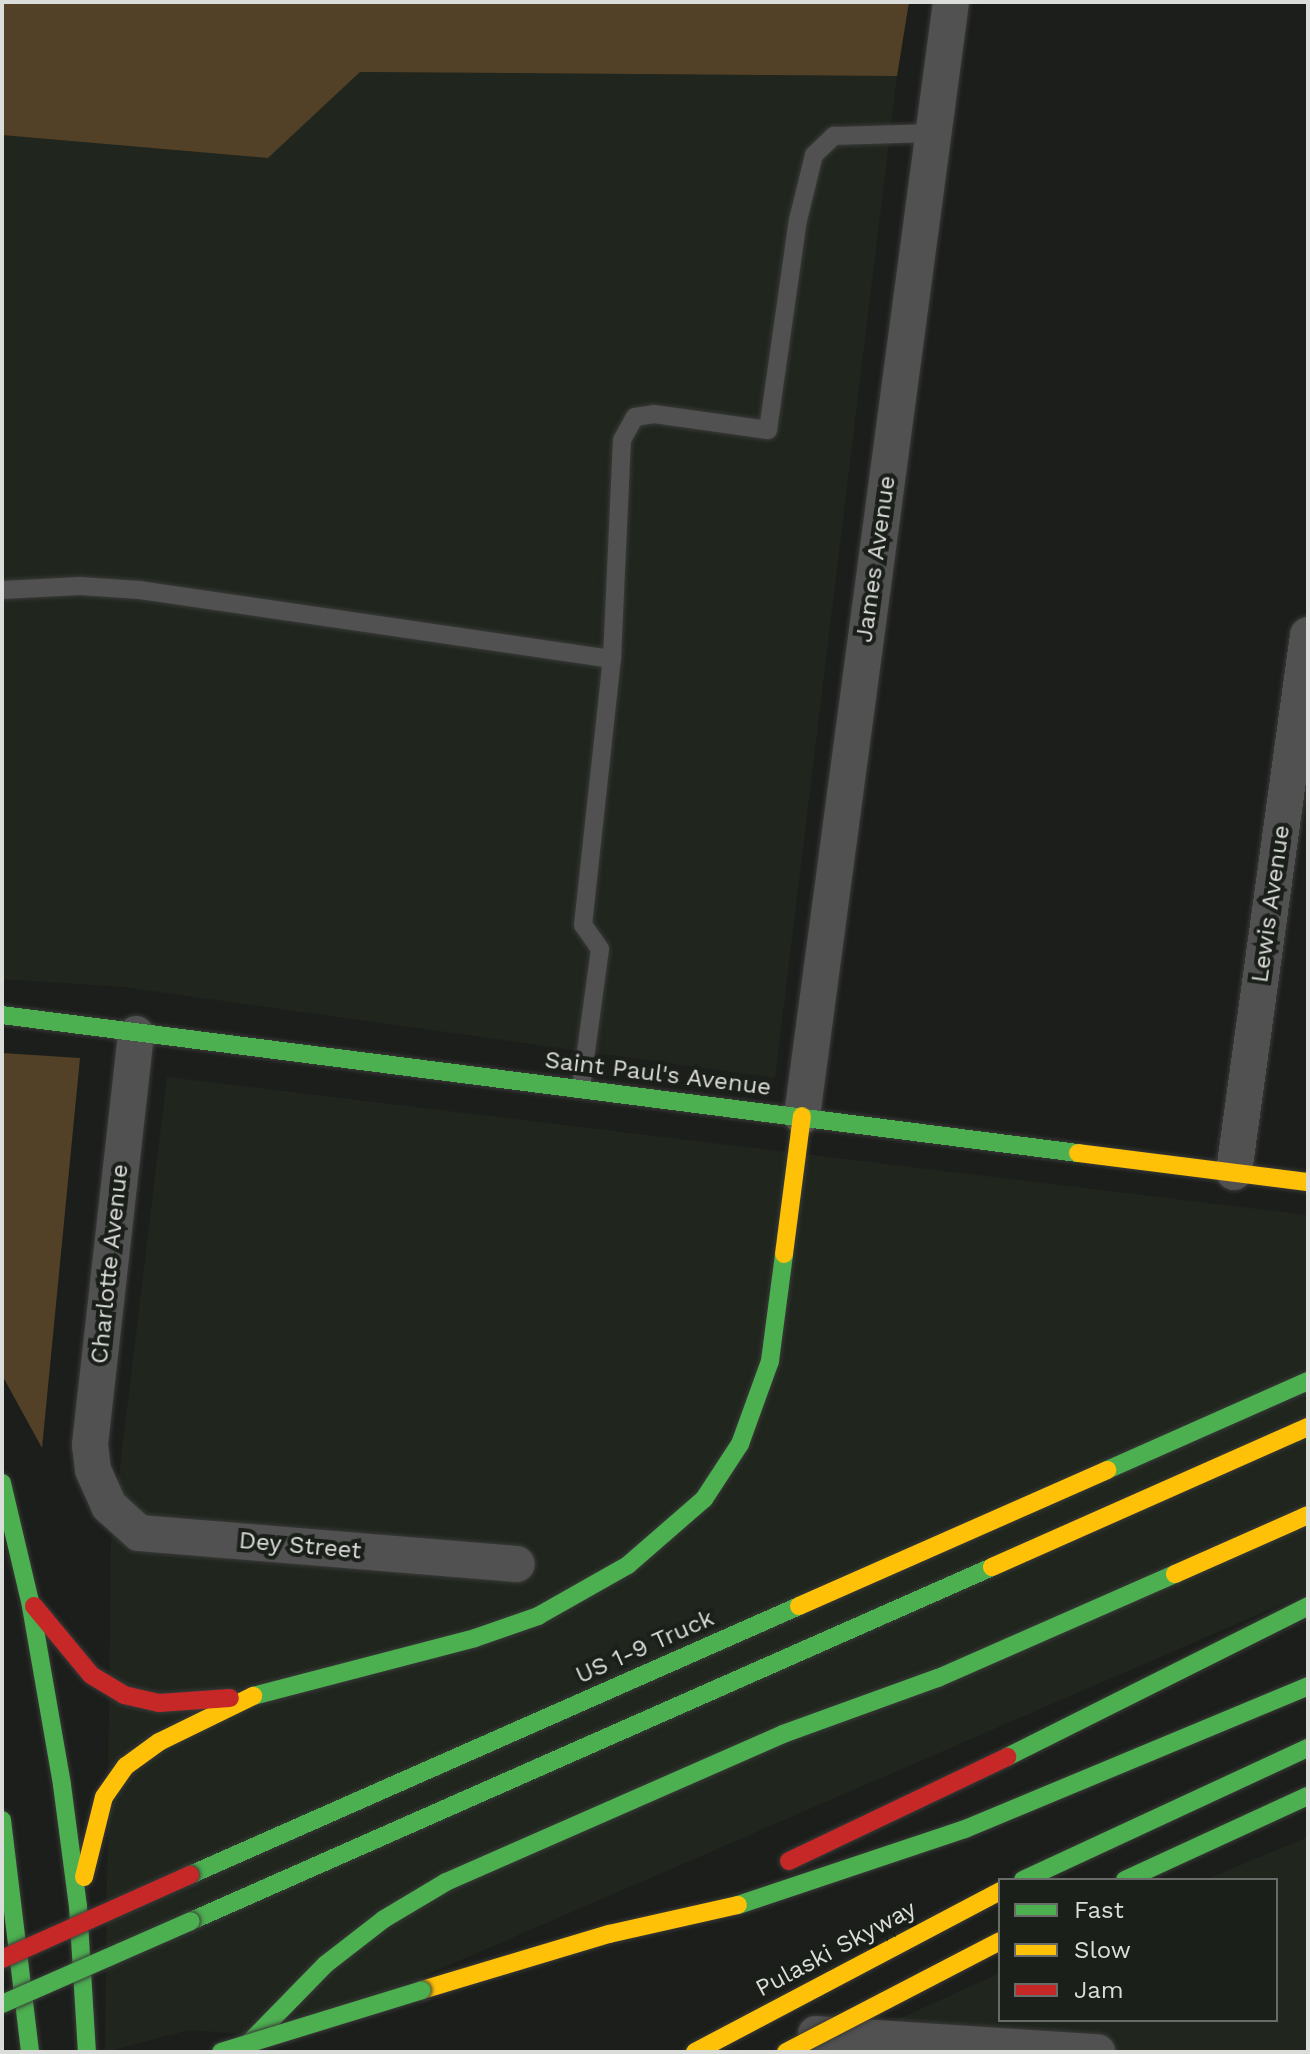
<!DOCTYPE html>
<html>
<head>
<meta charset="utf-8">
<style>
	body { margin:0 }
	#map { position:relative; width:1310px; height:2054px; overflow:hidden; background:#1c1e1b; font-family:"Work Sans",sans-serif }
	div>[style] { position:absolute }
	.built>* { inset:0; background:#20261e }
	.forest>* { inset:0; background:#524126 }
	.roads { filter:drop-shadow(0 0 2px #393a38) drop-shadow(0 0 2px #393a38) }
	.lane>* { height:18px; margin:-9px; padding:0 9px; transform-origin:9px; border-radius:9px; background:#505150 }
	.street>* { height:36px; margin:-18px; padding:0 18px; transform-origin:18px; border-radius:18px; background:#505150 }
	.fast>* { height:18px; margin:-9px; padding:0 9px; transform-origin:9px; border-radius:9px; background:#4caf50 }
	.slow>* { height:18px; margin:-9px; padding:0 9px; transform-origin:9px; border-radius:9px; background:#ffc107 }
	.jam>* { height:18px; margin:-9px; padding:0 9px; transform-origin:9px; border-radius:9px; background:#c62828 }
	.bridges { filter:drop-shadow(0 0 2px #393a38) drop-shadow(0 0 2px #393a38) }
	.fast-bridge>* { height:18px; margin:-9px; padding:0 9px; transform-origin:9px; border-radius:9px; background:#4caf50 }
	.slow-bridge>* { height:18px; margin:-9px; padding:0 9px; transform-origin:9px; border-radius:9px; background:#ffc107 }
	.jam-bridge>* { height:18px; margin:-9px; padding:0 9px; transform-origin:9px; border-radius:9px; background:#c62828 }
	span { translate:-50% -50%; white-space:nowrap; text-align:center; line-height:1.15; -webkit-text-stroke:8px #1b1f1a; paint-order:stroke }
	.street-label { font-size:24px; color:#dbddda }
	.frame { position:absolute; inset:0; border:4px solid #dbddda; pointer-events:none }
	.legend { position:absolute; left:998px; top:1878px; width:280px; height:144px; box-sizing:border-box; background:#1b1f1a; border:2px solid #686b67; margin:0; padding:10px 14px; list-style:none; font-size:24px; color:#dbddda }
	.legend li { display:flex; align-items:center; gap:16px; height:40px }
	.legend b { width:40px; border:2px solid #686b67 }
</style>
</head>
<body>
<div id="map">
	<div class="built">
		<div style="clip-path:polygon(360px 72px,897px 76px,775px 1078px,124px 987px,2px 979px,2px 135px,268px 158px)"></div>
		<div style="clip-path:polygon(167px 1077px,1308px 1215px,1308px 1593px,283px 2037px,189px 2030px,105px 2052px,111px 1542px)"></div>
		<div style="clip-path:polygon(1308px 1837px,1308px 2052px,826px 2052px,1000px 1973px,1000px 2020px,1276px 2020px,1276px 1880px,1205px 1880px)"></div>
	</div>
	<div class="forest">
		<div style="clip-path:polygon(2px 2px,909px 2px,897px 76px,360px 72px,268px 158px,2px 135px)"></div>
		<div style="clip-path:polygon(2px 1053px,80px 1058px,42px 1448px,2px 1375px)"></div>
	</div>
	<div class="roads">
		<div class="lane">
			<div style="left:2px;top:590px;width:78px;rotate:-2.9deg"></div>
			<div style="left:80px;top:586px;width:59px;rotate:3.9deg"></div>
			<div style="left:139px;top:590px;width:478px;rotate:8.3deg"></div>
			<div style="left:581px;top:1088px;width:140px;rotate:-82.2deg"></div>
			<div style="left:600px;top:949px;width:29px;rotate:-125deg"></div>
			<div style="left:583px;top:925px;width:268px;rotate:-83.8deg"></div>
			<div style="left:612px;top:659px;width:219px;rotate:-87.4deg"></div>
			<div style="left:622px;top:440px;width:26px;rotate:-61deg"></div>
			<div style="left:635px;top:417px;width:19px;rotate:-9deg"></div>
			<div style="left:654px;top:414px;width:115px;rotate:8deg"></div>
			<div style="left:768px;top:430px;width:212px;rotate:-81.9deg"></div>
			<div style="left:798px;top:220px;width:67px;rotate:-76.2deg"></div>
			<div style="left:814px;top:155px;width:28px;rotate:-44deg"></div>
			<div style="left:834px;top:136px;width:99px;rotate:-1.7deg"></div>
		</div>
		<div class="street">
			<div style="left:136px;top:1034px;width:414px;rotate:96.4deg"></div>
			<div style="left:90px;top:1445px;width:25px;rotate:83deg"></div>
			<div style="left:93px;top:1470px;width:39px;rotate:66deg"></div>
			<div style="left:109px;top:1506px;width:40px;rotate:42deg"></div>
			<div style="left:139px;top:1533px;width:379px;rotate:4.7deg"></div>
			<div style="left:802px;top:1116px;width:1124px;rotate:-82.38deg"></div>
			<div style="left:1234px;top:1172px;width:542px;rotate:-82.15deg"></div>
			<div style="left:816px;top:2034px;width:282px;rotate:3.7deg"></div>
		</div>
		<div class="fast">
			<div style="left:2px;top:1015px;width:1085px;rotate:7.31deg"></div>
			<div style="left:1107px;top:1470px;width:220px;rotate:-23.9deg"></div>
			<div style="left:2px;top:1483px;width:121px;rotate:76.7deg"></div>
			<div style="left:30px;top:1601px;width:187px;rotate:80.1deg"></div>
			<div style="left:62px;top:1785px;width:122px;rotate:82.5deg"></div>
			<div style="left:78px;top:1906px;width:146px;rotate:86.5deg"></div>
			<div style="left:253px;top:1696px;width:229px;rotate:-14.6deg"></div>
			<div style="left:475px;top:1638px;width:67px;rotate:-19.2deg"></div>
			<div style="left:538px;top:1616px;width:103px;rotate:-29.5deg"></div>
			<div style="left:628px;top:1565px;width:101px;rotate:-41deg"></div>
			<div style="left:704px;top:1499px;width:66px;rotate:-56.8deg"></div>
			<div style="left:740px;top:1444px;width:88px;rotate:-70.1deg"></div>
			<div style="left:770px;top:1361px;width:108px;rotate:-82.5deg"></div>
			<div style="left:1007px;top:1757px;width:337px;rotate:-26.6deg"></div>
			<div style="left:2px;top:1820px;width:234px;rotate:83.1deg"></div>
			<div style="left:190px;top:1875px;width:666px;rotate:-23.83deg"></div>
			<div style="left:1023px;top:1880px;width:314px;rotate:-24.9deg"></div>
			<div style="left:1125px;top:1880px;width:201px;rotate:-24.7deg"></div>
			<div style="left:738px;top:1905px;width:239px;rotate:-18.5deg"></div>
			<div style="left:965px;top:1829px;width:372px;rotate:-22.6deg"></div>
			<div style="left:191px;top:1921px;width:876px;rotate:-23.84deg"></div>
			<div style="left:240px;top:2052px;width:123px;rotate:-45.7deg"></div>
			<div style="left:326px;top:1964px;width:73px;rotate:-37.8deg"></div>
			<div style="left:384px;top:1919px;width:72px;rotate:-30.8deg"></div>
			<div style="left:446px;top:1882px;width:368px;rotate:-23.7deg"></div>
			<div style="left:783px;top:1734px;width:165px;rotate:-19.9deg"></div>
			<div style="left:938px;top:1678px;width:259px;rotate:-23.7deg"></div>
		</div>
		<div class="slow">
			<div style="left:1078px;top:1153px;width:232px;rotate:7.2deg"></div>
			<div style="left:784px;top:1254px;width:139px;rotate:-82.6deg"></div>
			<div style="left:992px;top:1567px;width:346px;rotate:-23.9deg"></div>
			<div style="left:1175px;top:1574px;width:145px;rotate:-23.9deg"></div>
			<div style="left:799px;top:1606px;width:337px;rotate:-23.8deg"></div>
			<div style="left:84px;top:1877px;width:82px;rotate:-76deg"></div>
			<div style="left:104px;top:1797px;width:38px;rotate:-55deg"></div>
			<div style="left:126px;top:1766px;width:41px;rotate:-36deg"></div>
			<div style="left:159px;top:1742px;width:105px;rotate:-26.1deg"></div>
			<div style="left:422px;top:1990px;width:195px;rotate:-16.7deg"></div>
			<div style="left:609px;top:1934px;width:132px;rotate:-12.7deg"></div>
			<div style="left:695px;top:2052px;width:345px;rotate:-27.8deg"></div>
		</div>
		<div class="jam">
			<div style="left:34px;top:1606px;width:89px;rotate:50.4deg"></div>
			<div style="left:91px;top:1675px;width:39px;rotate:31deg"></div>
			<div style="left:124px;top:1695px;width:36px;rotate:13deg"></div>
			<div style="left:159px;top:1703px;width:71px;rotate:-4deg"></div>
			<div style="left:789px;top:1861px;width:242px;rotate:-25.5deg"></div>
		</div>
	</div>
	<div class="bridges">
		<div class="fast-bridge">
			<div style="left:2px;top:2004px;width:206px;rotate:-23.7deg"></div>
			<div style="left:221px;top:2052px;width:210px;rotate:-17.1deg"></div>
		</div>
		<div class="slow-bridge">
			<div style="left:786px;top:2052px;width:241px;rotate:-27.4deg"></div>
		</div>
		<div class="jam-bridge">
			<div style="left:2px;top:1959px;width:206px;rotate:-24.1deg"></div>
		</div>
	</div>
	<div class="street-label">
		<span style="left:876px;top:559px;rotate:-82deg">James Avenue</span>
		<span style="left:1271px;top:904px;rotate:-82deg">Lewis Avenue</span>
		<span style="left:658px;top:1074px;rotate:7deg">Saint Paul's Avenue</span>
		<span style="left:110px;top:1264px;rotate:-84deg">Charlotte Avenue</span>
		<span style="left:300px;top:1546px;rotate:5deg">Dey Street</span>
		<span style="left:645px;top:1647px;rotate:-24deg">US 1-9 Truck</span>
		<span style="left:836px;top:1949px;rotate:-28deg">Pulaski Skyway</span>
	</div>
	<div class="frame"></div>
	<ul class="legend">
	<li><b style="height:10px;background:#4caf50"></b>Fast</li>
	<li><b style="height:10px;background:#ffc107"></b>Slow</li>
	<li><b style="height:10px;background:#c62828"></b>Jam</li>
	</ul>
</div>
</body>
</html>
